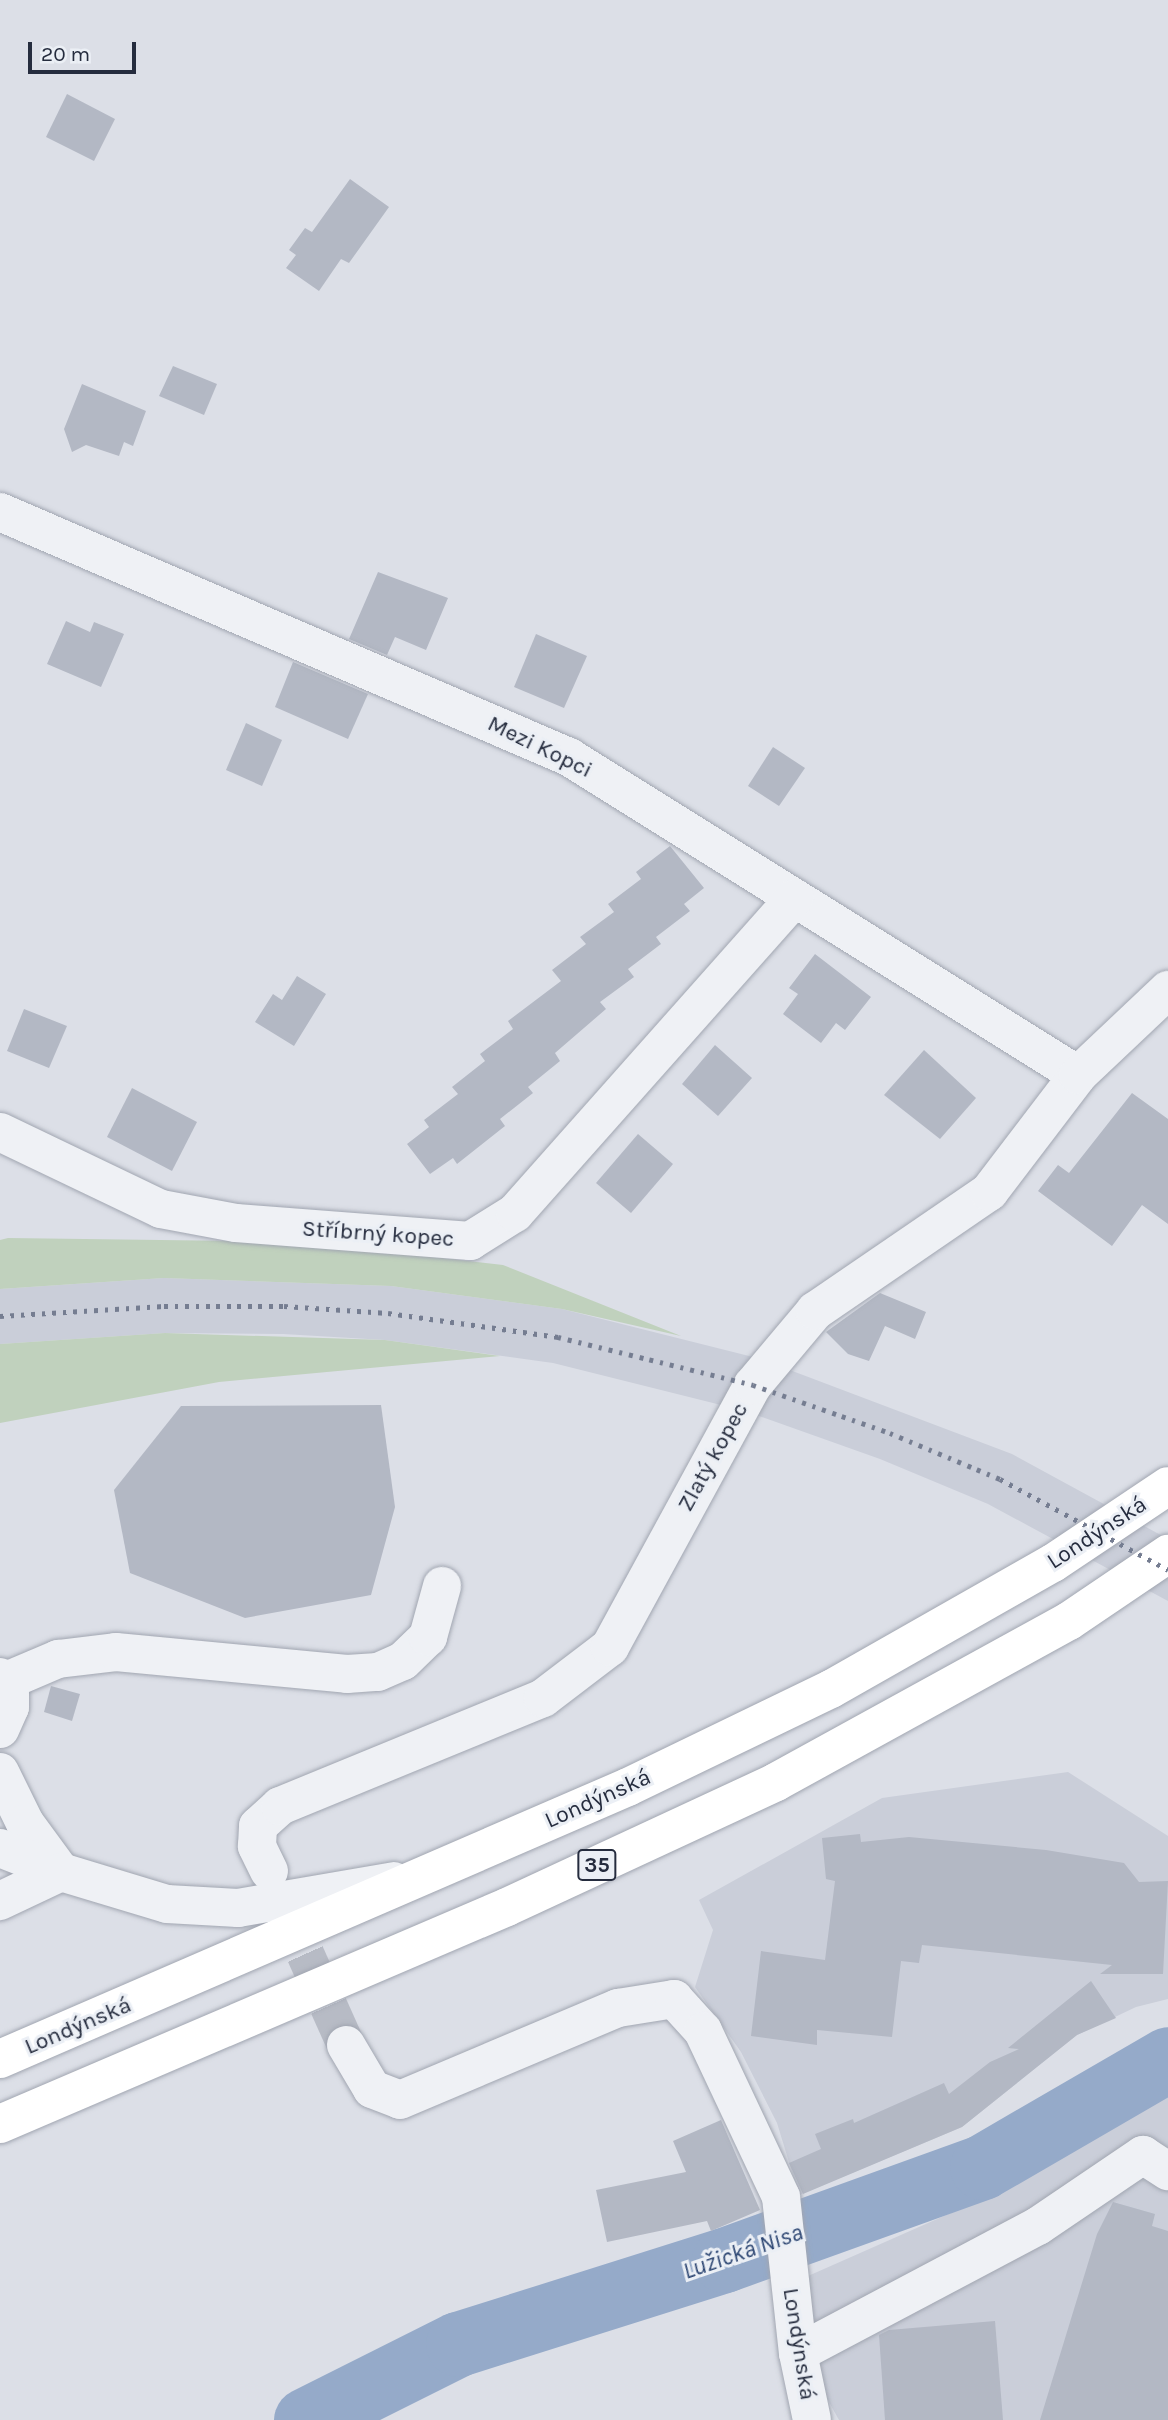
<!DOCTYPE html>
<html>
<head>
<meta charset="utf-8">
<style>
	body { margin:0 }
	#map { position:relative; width:1168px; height:2420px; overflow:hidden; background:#dcdfe7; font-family:Karla,sans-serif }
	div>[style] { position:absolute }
	.built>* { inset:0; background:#caced9 }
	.green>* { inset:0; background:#c0d1bd }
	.river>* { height:65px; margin:-32.5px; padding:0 32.5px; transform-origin:32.5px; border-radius:32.5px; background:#95aac9 }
	.building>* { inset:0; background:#b3b8c4 }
	.minor-tunnel>* { height:38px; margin-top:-19px; transform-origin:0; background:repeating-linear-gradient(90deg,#b7bbc5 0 38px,transparent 0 57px) }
	.roads { filter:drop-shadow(0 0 2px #a1a6b1) drop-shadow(0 0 2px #a1a6b1) }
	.minor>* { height:38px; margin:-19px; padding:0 19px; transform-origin:19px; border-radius:19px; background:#eff1f5 }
	.highway>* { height:38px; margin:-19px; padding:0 19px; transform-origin:19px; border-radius:19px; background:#fff }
	.rail>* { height:5px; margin-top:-2.5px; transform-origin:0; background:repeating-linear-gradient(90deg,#757d91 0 3.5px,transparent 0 10.5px) }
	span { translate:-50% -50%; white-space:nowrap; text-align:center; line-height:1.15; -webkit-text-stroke:6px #ebeff5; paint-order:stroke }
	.shield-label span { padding:2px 5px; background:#ebeff5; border:2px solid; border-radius:5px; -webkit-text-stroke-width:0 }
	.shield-label { font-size:21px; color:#252c3e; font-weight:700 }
	.street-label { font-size:23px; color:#252c3e }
	.water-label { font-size:24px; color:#2e4773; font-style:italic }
	.scale { position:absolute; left:28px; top:42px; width:108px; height:32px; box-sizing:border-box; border:4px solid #252c3e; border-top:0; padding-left:9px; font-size:21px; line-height:24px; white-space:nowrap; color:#252c3e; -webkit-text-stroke:5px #ebeff5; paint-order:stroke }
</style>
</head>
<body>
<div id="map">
	<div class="built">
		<div style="clip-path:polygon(164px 1278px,391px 1286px,562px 1309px,761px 1359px,1012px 1454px,1168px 1539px,1168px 1601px,988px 1504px,880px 1459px,745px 1411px,553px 1363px,385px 1340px,283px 1334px,165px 1333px,0 1344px,0 1289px)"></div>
		<div style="clip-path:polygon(1068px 1772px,1168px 1836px,1168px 1999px,1136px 2007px,1077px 2035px,962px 2127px,799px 2195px,777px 2123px,741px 2052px,695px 1987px,713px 1930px,699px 1900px,882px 1798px)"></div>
		<div style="clip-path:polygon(1168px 2081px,1168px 2420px,839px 2420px,824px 2393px,799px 2280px,962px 2208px,1124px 2104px)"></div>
	</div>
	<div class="green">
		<div style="clip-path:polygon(8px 1238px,303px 1242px,503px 1265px,681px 1336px,562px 1309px,391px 1286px,164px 1278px,0 1289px,0 1240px)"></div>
		<div style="clip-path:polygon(165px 1333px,385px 1340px,500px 1356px,219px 1382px,0 1423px,0 1344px)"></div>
	</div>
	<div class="river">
		<div style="left:306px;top:2420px;width:170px;rotate:-26.6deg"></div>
		<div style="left:458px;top:2344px;width:279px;rotate:-17.5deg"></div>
		<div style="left:724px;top:2260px;width:274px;rotate:-19.8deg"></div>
		<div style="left:982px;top:2167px;width:215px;rotate:-30.1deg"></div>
	</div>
	<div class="building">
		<div style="clip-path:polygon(67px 94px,115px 119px,94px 161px,46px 137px)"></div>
		<div style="clip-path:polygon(350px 179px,389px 207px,349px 263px,341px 259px,319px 291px,286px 268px,296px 255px,289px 250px,305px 228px,312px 232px)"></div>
		<div style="clip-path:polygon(173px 366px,217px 384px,204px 415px,159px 396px)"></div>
		<div style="clip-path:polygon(82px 384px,146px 411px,133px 446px,124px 442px,119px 456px,86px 445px,72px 452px,64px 429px)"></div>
		<div style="clip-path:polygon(378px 572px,448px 598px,426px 650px,395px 637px,387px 655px,349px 639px)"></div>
		<div style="clip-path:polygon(66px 621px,90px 632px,94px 622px,124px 634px,101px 687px,47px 664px)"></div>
		<div style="clip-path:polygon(536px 634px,587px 656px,564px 708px,514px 687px)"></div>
		<div style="clip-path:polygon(293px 662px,368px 694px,348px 739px,275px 707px)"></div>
		<div style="clip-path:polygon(246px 723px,282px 740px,262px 786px,226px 770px)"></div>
		<div style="clip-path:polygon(773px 747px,805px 768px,779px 806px,748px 786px)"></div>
		<div style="clip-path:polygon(670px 846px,704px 888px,684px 904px,690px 911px,656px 937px,661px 944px,628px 969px,634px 977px,600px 1002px,606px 1009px,555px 1053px,560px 1061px,528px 1087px,533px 1093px,500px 1119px,505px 1126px,457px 1164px,453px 1158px,430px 1174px,407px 1144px,429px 1127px,424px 1120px,458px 1094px,452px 1087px,485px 1061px,480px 1054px,513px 1029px,508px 1021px,561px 981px,552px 970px,586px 944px,580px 937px,614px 912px,608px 904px,641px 879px,636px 872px)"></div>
		<div style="clip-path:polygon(815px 954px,871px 997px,845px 1030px,836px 1023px,821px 1043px,783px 1014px,798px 994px,789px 988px)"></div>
		<div style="clip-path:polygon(297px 976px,326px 994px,294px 1046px,255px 1022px,273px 994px,282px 1000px)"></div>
		<div style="clip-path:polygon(24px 1009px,67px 1026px,49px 1068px,7px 1051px)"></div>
		<div style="clip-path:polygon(715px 1045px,752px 1078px,718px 1116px,682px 1084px)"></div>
		<div style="clip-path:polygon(924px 1050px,976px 1098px,940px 1139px,884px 1095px)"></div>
		<div style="clip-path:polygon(132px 1088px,197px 1122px,172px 1171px,107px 1137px)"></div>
		<div style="clip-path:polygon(1132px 1093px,1168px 1119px,1168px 1224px,1142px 1205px,1112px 1246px,1038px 1191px,1058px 1165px,1069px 1173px)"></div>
		<div style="clip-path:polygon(638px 1134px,673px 1164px,631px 1213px,596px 1183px)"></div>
		<div style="clip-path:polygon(880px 1293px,926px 1312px,915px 1339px,885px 1326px,869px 1361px,848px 1354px,826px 1332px)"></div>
		<div style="clip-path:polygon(381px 1405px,395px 1507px,371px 1595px,245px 1618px,130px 1573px,114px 1490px,181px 1406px)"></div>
		<div style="clip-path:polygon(51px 1686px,80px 1694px,72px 1721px,44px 1712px)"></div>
		<div style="clip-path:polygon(860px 1834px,861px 1842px,909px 1837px,1046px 1850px,1124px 1863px,1139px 1882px,1168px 1881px,1163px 1974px,1100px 1974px,1112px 1965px,922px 1945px,919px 1963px,901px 1961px,892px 2037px,817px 2030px,817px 2045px,751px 2036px,761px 1951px,825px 1960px,835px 1881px,826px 1879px,822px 1838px)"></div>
		<div style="clip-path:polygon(1091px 1981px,1116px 2018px,1077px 2035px,962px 2127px,803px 2194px,789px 2163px,821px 2149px,815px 2134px,853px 2119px,854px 2123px,944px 2083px,949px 2094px,990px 2062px,1019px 2049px,1008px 2048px)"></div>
		<div style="clip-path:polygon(721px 2120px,760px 2210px,711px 2231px,707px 2221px,607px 2242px,596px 2190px,686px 2172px,673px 2141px)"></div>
		<div style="clip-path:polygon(1113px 2202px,1155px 2214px,1152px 2226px,1168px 2231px,1168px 2420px,1040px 2420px,1097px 2234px)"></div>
		<div style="clip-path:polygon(995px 2321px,1003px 2420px,885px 2420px,879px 2335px,889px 2330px)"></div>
	</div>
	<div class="minor-tunnel">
		<div style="left:282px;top:1902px;width:157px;rotate:65.9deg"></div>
	</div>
	<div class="roads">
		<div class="minor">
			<div style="left:0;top:512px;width:620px;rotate:23.3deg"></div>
			<div style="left:569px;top:757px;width:600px;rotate:32deg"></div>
			<div style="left:0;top:1132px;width:178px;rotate:25.6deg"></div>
			<div style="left:161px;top:1209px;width:76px;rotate:10.6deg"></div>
			<div style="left:236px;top:1223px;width:235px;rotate:4.4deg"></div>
			<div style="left:470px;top:1241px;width:53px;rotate:-31.9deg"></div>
			<div style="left:515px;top:1213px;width:421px;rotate:-48.4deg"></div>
			<div style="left:0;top:1677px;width:20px;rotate:60deg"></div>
			<div style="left:10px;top:1694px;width:13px;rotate:90deg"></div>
			<div style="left:10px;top:1707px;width:24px;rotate:114deg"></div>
			<div style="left:4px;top:1682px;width:59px;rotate:-23.1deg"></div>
			<div style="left:58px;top:1659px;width:58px;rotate:-6.9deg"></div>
			<div style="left:116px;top:1652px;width:232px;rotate:5.4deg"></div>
			<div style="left:347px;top:1674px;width:31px;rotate:-4deg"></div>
			<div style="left:378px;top:1672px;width:27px;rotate:-24deg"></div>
			<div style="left:403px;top:1661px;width:35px;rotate:-44deg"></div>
			<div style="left:428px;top:1637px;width:53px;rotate:-74.6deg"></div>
			<div style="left:0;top:1772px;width:57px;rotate:63.9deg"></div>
			<div style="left:25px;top:1823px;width:61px;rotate:53.7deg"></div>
			<div style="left:61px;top:1872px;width:68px;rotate:154.6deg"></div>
			<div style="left:0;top:1848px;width:66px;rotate:21.5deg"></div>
			<div style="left:61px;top:1872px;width:111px;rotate:16.8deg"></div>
			<div style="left:167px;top:1904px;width:71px;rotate:3.2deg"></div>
			<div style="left:238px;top:1908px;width:158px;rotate:-9.8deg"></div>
			<div style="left:269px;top:1871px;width:28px;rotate:-116deg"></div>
			<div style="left:257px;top:1846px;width:20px;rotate:-87deg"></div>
			<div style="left:258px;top:1826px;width:30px;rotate:-42deg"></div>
			<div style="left:280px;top:1806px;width:284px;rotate:-22.3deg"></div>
			<div style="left:543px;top:1698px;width:84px;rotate:-37.3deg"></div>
			<div style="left:610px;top:1647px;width:298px;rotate:-61.4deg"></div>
			<div style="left:753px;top:1385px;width:97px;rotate:-50deg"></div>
			<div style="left:815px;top:1311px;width:211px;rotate:-34.4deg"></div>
			<div style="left:989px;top:1192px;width:147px;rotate:-52.7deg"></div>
			<div style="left:1078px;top:1075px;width:124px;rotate:-43.4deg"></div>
			<div style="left:346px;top:2045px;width:51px;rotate:59.4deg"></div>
			<div style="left:372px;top:2089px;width:30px;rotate:21deg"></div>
			<div style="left:400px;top:2100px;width:237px;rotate:-22.9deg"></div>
			<div style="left:618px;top:2008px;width:57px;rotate:-9.1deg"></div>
			<div style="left:674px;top:1999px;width:43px;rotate:47.8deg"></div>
			<div style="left:703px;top:2031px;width:183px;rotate:64.8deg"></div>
			<div style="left:781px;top:2197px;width:157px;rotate:83.8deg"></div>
			<div style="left:798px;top:2353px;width:68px;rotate:78.2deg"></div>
			<div style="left:798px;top:2353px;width:272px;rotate:-27.9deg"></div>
			<div style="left:1038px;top:2226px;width:127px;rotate:-34.1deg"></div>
			<div style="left:1143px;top:2155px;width:30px;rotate:33deg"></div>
		</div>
		<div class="highway">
			<div style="left:0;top:2059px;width:684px;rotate:-23.42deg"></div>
			<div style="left:628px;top:1787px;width:225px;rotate:-25.8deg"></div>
			<div style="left:831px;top:1689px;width:255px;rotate:-29.6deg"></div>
			<div style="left:1053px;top:1563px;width:138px;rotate:-33.8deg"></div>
			<div style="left:0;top:2124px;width:551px;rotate:-23.17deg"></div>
			<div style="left:507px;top:1907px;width:297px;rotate:-24.9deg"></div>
			<div style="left:776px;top:1782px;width:334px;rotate:-28.8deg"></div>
			<div style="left:1069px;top:1621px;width:120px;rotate:-34.1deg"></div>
		</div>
	</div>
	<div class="rail">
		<div style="left:0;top:1316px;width:164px;rotate:-3.5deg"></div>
		<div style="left:164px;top:1306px;width:120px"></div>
		<div style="left:284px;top:1306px;width:104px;rotate:3.9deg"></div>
		<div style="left:388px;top:1313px;width:172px;rotate:8deg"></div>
		<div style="left:558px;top:1337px;width:201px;rotate:13.8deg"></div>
		<div style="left:753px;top:1385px;width:145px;rotate:19.3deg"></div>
		<div style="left:890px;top:1433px;width:119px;rotate:22.7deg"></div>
		<div style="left:1000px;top:1479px;width:191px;rotate:28.4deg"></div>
	</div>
	<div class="shield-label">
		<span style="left:597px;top:1865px">35</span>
	</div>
	<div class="street-label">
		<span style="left:540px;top:747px;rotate:26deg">Mezi Kopci</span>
		<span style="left:378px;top:1234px;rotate:4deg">Stříbrný kopec</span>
		<span style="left:713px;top:1457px;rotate:-61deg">Zlatý kopec</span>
		<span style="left:1097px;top:1533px;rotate:-33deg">Londýnská</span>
		<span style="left:598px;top:1799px;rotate:-24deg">Londýnská</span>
		<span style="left:78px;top:2026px;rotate:-23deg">Londýnská</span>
		<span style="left:799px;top:2344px;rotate:81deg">Londýnská</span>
	</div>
	<div class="water-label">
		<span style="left:743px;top:2252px;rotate:-19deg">Lužická Nisa</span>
	</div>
	<div class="scale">20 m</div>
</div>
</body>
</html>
